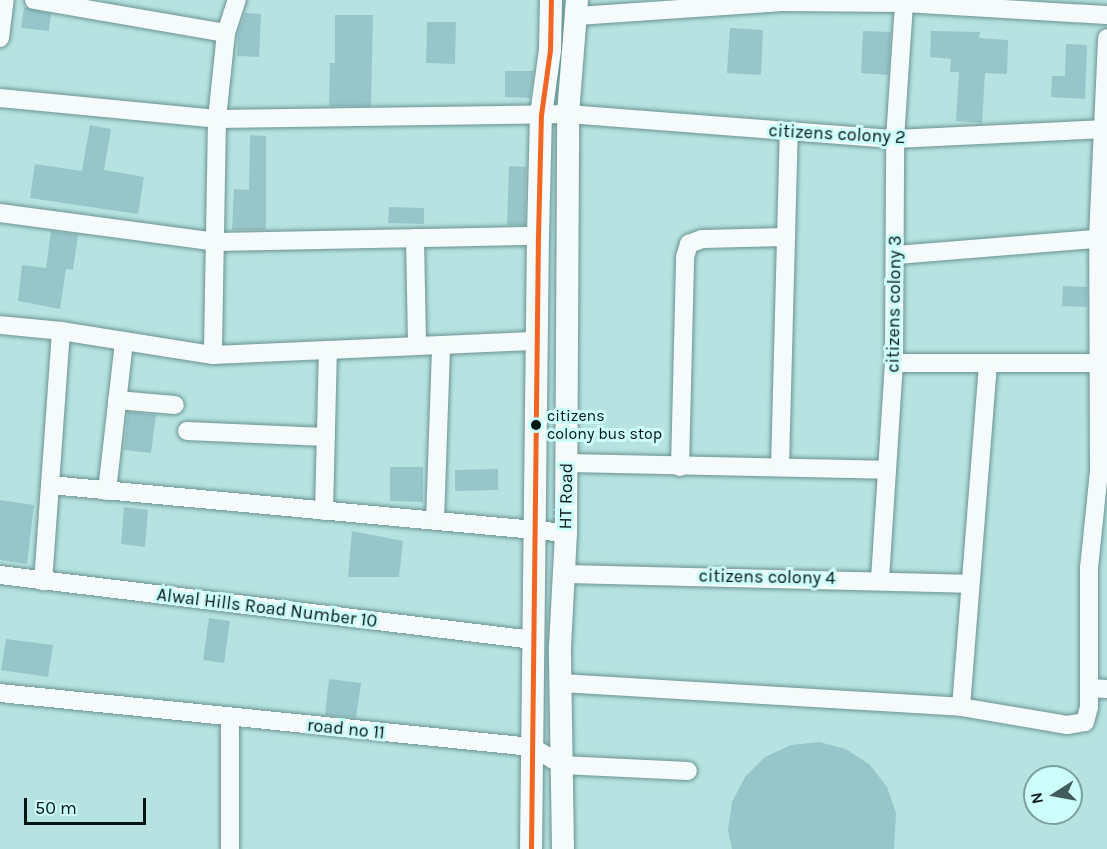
<!DOCTYPE html>
<html>
<head>
<meta charset="utf-8">
<style>
	body { margin:0 }
	#map { position:relative; width:1107px; height:849px; overflow:hidden; background:#b6e3e1; font-family:Karla,sans-serif }
	div>[style] { position:absolute }
	.building>* { inset:0; background:#97c6ca }
	.roads { filter:drop-shadow(0 0 2px #6b9291) drop-shadow(0 0 2px #6b9291) }
	.minor>* { height:18px; margin:-9px; padding:0 9px; transform-origin:9px; border-radius:9px; background:#f4fbfa }
	.tertiary>* { height:22px; margin:-11px; padding:0 11px; transform-origin:11px; border-radius:11px; background:#f4fbfa }
	.bus-1>* { height:4.5px; margin:-2.25px; padding:0 2.25px; transform-origin:2.25px; border-radius:2.25px; background:#f26522 }
	.dots>* { width:16px; height:16px; translate:-50% -50%; box-sizing:border-box; border:3px solid #cdfdfa; border-radius:50% }
	span { translate:-50% -50%; white-space:nowrap; text-align:center; line-height:1.15; -webkit-text-stroke:6px #cdfdfa; paint-order:stroke }
	.bus-label { font-size:16px; color:#001514 }
	.left { translate:0 -50%; text-align:left }
	.street-label { font-size:18px; color:#001514 }
	.north { position:absolute; left:1023px; top:765px; width:60px; height:60px; box-sizing:border-box; background:#cdfdfa; border:2px solid #7ba09e; border-radius:50%; rotate:259deg; font-size:16px; font-weight:700; line-height:24px; text-align:center; color:#001514 }
	.north::after { content:''; display:block; margin:auto; width:21px; height:27px; background:#405d5c; clip-path:polygon(50% 0,100% 100%,50% 72%,0 100%) }
	.scale { position:absolute; left:24px; top:798px; width:122px; height:27px; box-sizing:border-box; border:3px solid #001514; border-top:0; padding-left:8px; font-size:18px; line-height:21px; white-space:nowrap; color:#001514; -webkit-text-stroke:4px #cdfdfa; paint-order:stroke }
</style>
</head>
<body>
<div id="map">
	<div class="building">
		<div style="clip-path:polygon(24px 7px,51px 14px,49px 31px,21px 28px)"></div>
		<div style="clip-path:polygon(245px 13px,261px 14px,259px 57px,237px 56px,238px 34px)"></div>
		<div style="clip-path:polygon(335px 15px,373px 15px,371px 106px,329px 106px,330px 63px,335px 63px)"></div>
		<div style="clip-path:polygon(427px 22px,456px 22px,455px 64px,426px 63px)"></div>
		<div style="clip-path:polygon(730px 28px,763px 30px,761px 75px,727px 73px)"></div>
		<div style="clip-path:polygon(863px 31px,891px 32px,888px 75px,861px 73px)"></div>
		<div style="clip-path:polygon(931px 31px,980px 32px,979px 38px,1008px 40px,1007px 74px,985px 73px,982px 123px,956px 121px,959px 72px,950px 72px,951px 59px,930px 57px)"></div>
		<div style="clip-path:polygon(1066px 44px,1087px 45px,1085px 99px,1051px 97px,1052px 76px,1065px 76px)"></div>
		<div style="clip-path:polygon(505px 71px,534px 71px,530px 98px,505px 97px)"></div>
		<div style="clip-path:polygon(90px 125px,111px 129px,104px 170px,144px 177px,138px 214px,30px 198px,35px 164px,82px 171px)"></div>
		<div style="clip-path:polygon(250px 135px,266px 136px,266px 230px,232px 230px,234px 189px,249px 190px)"></div>
		<div style="clip-path:polygon(509px 166px,526px 167px,525px 225px,507px 225px)"></div>
		<div style="clip-path:polygon(389px 207px,424px 208px,424px 224px,388px 223px)"></div>
		<div style="clip-path:polygon(51px 231px,78px 235px,73px 270px,66px 269px,60px 309px,18px 301px,22px 265px,46px 268px)"></div>
		<div style="clip-path:polygon(1063px 286px,1087px 287px,1087px 307px,1062px 306px)"></div>
		<div style="clip-path:polygon(128px 412px,156px 415px,151px 453px,124px 450px)"></div>
		<div style="clip-path:polygon(390px 467px,423px 467px,423px 502px,390px 501px)"></div>
		<div style="clip-path:polygon(498px 469px,498px 490px,455px 491px,455px 470px)"></div>
		<div style="clip-path:polygon(0 500px,34px 505px,27px 564px,0 560px)"></div>
		<div style="clip-path:polygon(124px 507px,148px 510px,145px 547px,121px 544px)"></div>
		<div style="clip-path:polygon(352px 531px,403px 541px,399px 577px,348px 577px)"></div>
		<div style="clip-path:polygon(209px 618px,230px 621px,224px 663px,203px 660px)"></div>
		<div style="clip-path:polygon(6px 639px,53px 645px,48px 677px,1px 670px)"></div>
		<div style="clip-path:polygon(329px 679px,361px 683px,356px 718px,325px 715px)"></div>
		<div style="clip-path:polygon(819px 742px,846px 749px,870px 765px,887px 787px,896px 813px,894px 849px,732px 849px,728px 830px,732px 802px,745px 777px,765px 757px,791px 745px)"></div>
	</div>
	<div class="roads">
		<div class="minor">
			<div style="left:34px;top:0;width:195px;rotate:9.8deg"></div>
			<div style="left:226px;top:33px;width:86px;rotate:96deg"></div>
			<div style="left:217px;top:119px;width:236px;rotate:91deg"></div>
			<div style="left:577px;top:16px;width:203px;rotate:-3.9deg"></div>
			<div style="left:780px;top:2px;width:124px;rotate:0.5deg"></div>
			<div style="left:904px;top:3px;width:203px;rotate:3.4deg"></div>
			<div style="left:226px;top:33px;width:35px;rotate:-72deg"></div>
			<div style="left:0;top:38px;width:38px;rotate:-83deg"></div>
			<div style="left:0;top:98px;width:218px;rotate:5.5deg"></div>
			<div style="left:217px;top:119px;width:351px;rotate:-0.8deg"></div>
			<div style="left:568px;top:114px;width:328px;rotate:4.4deg"></div>
			<div style="left:895px;top:139px;width:212px;rotate:-2.7deg"></div>
			<div style="left:0;top:213px;width:218px;rotate:7.6deg"></div>
			<div style="left:216px;top:242px;width:322px;rotate:-1.1deg"></div>
			<div style="left:415px;top:238px;width:108px;rotate:88.9deg"></div>
			<div style="left:896px;top:255px;width:212px;rotate:-4.6deg"></div>
			<div style="left:0;top:325px;width:61px;rotate:5.6deg"></div>
			<div style="left:61px;top:331px;width:251px;rotate:94.1deg"></div>
			<div style="left:61px;top:331px;width:154px;rotate:9deg"></div>
			<div style="left:213px;top:355px;width:325px;rotate:-2.5deg"></div>
			<div style="left:894px;top:363px;width:213px"></div>
			<div style="left:117px;top:400px;width:58px;rotate:4.9deg"></div>
			<div style="left:187px;top:431px;width:139px;rotate:2.5deg"></div>
			<div style="left:566px;top:463px;width:321px;rotate:1.2deg"></div>
			<div style="left:680px;top:467px;width:210px;rotate:-88.6deg"></div>
			<div style="left:685px;top:257px;width:14px;rotate:-73deg"></div>
			<div style="left:689px;top:244px;width:14px;rotate:-21deg"></div>
			<div style="left:702px;top:239px;width:84px;rotate:-1.4deg"></div>
			<div style="left:780px;top:467px;width:334px;rotate:-88.5deg"></div>
			<div style="left:50px;top:485px;width:518px;rotate:5.31deg"></div>
			<div style="left:107px;top:491px;width:151px;rotate:-83.5deg"></div>
			<div style="left:324px;top:511px;width:161px;rotate:-88.6deg"></div>
			<div style="left:435px;top:521px;width:176px;rotate:-88deg"></div>
			<div style="left:565px;top:574px;width:403px;rotate:1.4deg"></div>
			<div style="left:0;top:575px;width:537px;rotate:6.95deg"></div>
			<div style="left:880px;top:579px;width:216px;rotate:-86.3deg"></div>
			<div style="left:894px;top:363px;width:224px;rotate:-89.7deg"></div>
			<div style="left:895px;top:139px;width:136px;rotate:-86.2deg"></div>
			<div style="left:561px;top:683px;width:401px;rotate:3.4deg"></div>
			<div style="left:961px;top:707px;width:108px;rotate:9.6deg"></div>
			<div style="left:1067px;top:725px;width:18px;rotate:-9deg"></div>
			<div style="left:1085px;top:722px;width:16px;rotate:-75deg"></div>
			<div style="left:1089px;top:707px;width:139px;rotate:-90deg"></div>
			<div style="left:1089px;top:568px;width:97px;rotate:-84.1deg"></div>
			<div style="left:1099px;top:472px;width:234px;rotate:-90.2deg"></div>
			<div style="left:1098px;top:238px;width:200px;rotate:-87.4deg"></div>
			<div style="left:1089px;top:688px;width:18px;rotate:3deg"></div>
			<div style="left:0;top:693px;width:535px;rotate:5.8deg"></div>
			<div style="left:532px;top:747px;width:35px;rotate:31deg"></div>
			<div style="left:562px;top:765px;width:126px;rotate:2.7deg"></div>
			<div style="left:961px;top:707px;width:344px;rotate:-85.5deg"></div>
			<div style="left:230px;top:717px;width:132px;rotate:90deg"></div>
		</div>
		<div class="tertiary">
			<div style="left:531px;top:849px;width:613px;rotate:-89.35deg"></div>
			<div style="left:538px;top:236px;width:121px;rotate:-88.6deg"></div>
			<div style="left:541px;top:115px;width:66px;rotate:-82.1deg"></div>
			<div style="left:550px;top:50px;width:50px;rotate:-88.9deg"></div>
			<div style="left:563px;top:849px;width:202px;rotate:-90.9deg"></div>
			<div style="left:560px;top:647px;width:114px;rotate:-87deg"></div>
			<div style="left:566px;top:533px;width:419px;rotate:-89.7deg"></div>
			<div style="left:568px;top:114px;width:114px;rotate:-85.5deg"></div>
		</div>
	</div>
	<div class="bus-1">
		<div style="left:531px;top:849px;width:613px;rotate:-89.35deg"></div>
		<div style="left:538px;top:236px;width:121px;rotate:-88.6deg"></div>
		<div style="left:541px;top:115px;width:66px;rotate:-82.1deg"></div>
		<div style="left:550px;top:50px;width:50px;rotate:-88.9deg"></div>
	</div>
	<div class="dots">
		<div style="left:536px;top:425px;background:#001514"></div>
	</div>
	<div class="bus-label">
		<span class="left" style="left:547px;top:425px">citizens<br>colony bus stop</span>
	</div>
	<div class="street-label">
		<span style="left:837px;top:134px;rotate:3deg">citizens colony 2</span>
		<span style="left:894px;top:304px;rotate:-89deg">citizens colony 3</span>
		<span style="left:566px;top:496px;rotate:-89deg">HT Road</span>
		<span style="left:767px;top:577px;rotate:1deg">citizens colony 4</span>
		<span style="left:267px;top:608px;rotate:7deg">Alwal Hills Road Number 10</span>
		<span style="left:346px;top:729px;rotate:6deg">road no 11</span>
	</div>
	<div class="north">N</div>
	<div class="scale">50 m</div>
</div>
</body>
</html>
